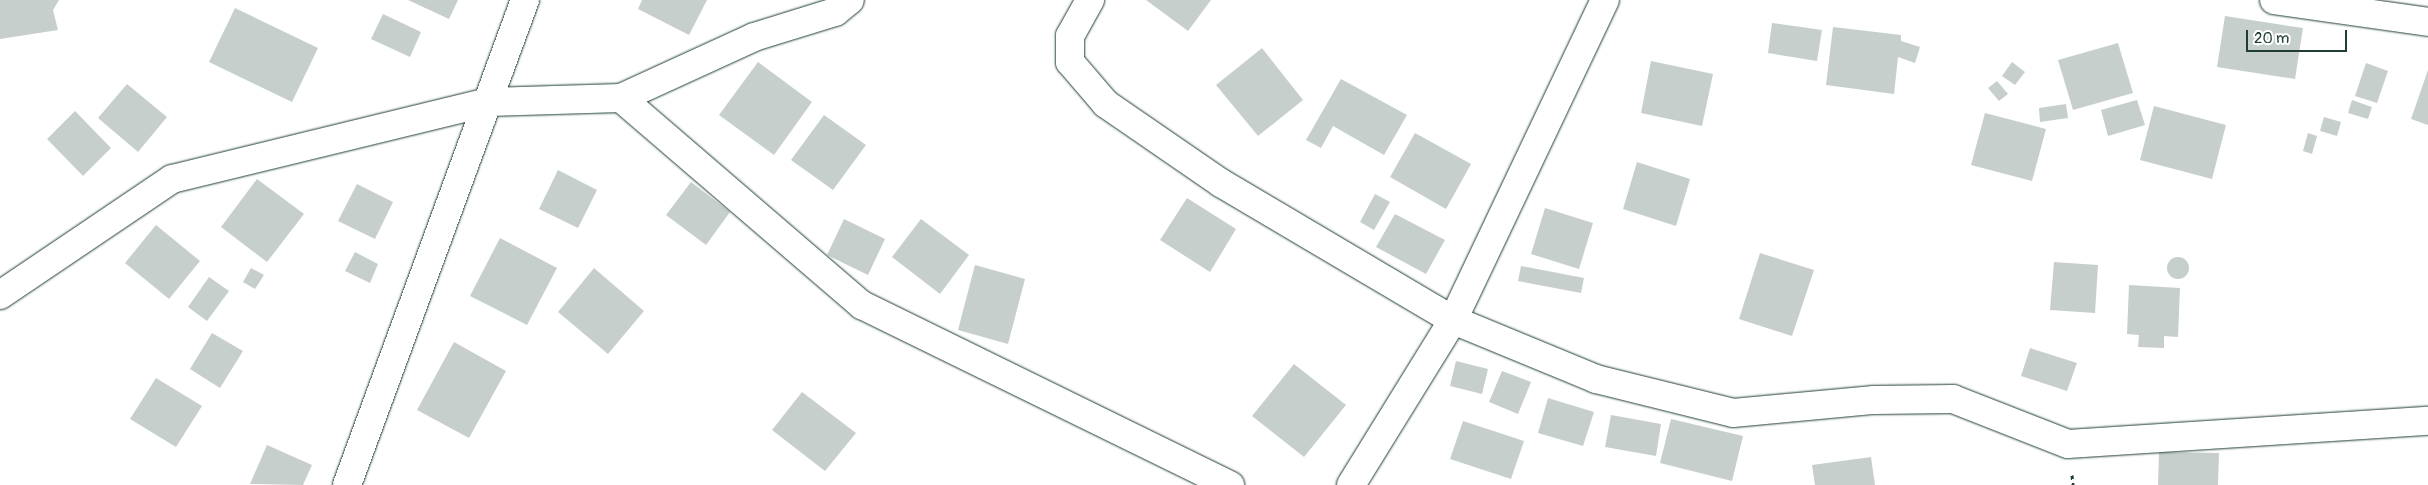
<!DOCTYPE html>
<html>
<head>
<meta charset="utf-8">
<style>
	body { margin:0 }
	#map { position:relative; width:2428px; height:485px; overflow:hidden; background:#fff; font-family:Pangolin,sans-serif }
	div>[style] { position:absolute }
	.building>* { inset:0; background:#c7cfcc }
	.round { border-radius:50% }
	.path>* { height:3px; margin-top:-1.5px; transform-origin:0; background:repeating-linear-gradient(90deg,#1f3d34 0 4px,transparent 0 8px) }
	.roads { filter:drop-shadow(0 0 1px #1f3d34) drop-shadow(0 0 1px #1f3d34) }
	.minor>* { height:28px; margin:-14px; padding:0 14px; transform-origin:14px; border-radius:14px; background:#fff }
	span { translate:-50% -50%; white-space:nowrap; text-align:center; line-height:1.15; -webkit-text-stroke:5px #fff; paint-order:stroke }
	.scale { position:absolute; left:2246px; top:30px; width:101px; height:22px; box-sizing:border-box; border:2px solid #1f3d34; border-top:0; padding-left:6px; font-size:15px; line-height:18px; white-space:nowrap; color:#1f3d34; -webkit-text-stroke:4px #fff; paint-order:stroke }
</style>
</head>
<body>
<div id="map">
	<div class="building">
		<div style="clip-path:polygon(0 0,59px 0,53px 10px,58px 30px,0 39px)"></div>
		<div style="clip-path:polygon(408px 0,458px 0,449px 19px)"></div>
		<div style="clip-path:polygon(642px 0,707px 0,689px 35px,638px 9px)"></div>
		<div style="clip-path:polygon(1146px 0,1211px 0,1188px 31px)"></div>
		<div style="clip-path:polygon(235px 8px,318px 48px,292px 102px,209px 62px)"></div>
		<div style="clip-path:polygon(383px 14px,421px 32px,410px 57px,371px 39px)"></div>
		<div style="clip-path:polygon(2225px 16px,2303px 28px,2295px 79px,2217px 67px)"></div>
		<div style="clip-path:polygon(1772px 23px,1822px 30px,1817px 61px,1768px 53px)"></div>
		<div style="clip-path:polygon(1833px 27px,1901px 35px,1901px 41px,1920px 47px,1915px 63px,1898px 57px,1894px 94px,1826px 85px)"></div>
		<div style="clip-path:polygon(2118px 43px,2133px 93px,2073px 110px,2058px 60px)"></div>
		<div style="clip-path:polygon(1262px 48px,1303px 100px,1258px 136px,1216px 85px)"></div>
		<div style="clip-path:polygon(1651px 61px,1713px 74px,1702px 126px,1641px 113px)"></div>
		<div style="clip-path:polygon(758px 62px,812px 102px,774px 155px,719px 115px)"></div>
		<div style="clip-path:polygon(2012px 62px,2025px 72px,2015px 85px,2002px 76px)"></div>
		<div style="clip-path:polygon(2366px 63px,2388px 71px,2377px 103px,2355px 96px)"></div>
		<div style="clip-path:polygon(2428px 70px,2428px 125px,2411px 119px)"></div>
		<div style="clip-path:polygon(1341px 79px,1407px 115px,1384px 155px,1333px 126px,1321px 148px,1306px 140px)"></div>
		<div style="clip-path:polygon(1997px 81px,2008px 94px,1999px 101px,1988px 88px)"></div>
		<div style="clip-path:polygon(127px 84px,167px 117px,138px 152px,98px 118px)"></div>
		<div style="clip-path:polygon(2137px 100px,2145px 125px,2108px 136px,2101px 110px)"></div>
		<div style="clip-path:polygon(2352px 100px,2372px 107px,2368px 119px,2348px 113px)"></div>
		<div style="clip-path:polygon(2066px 104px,2068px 118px,2040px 122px,2039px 108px)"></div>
		<div style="clip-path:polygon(2154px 106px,2226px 125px,2212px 179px,2140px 160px)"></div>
		<div style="clip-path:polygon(75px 111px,111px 148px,83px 176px,47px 139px)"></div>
		<div style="clip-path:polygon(1985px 113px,2046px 129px,2032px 181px,1971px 165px)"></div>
		<div style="clip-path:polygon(824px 115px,866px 145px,833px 190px,791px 160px)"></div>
		<div style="clip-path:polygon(2324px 117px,2341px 122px,2337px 136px,2320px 131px)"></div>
		<div style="clip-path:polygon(1415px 133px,1471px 164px,1446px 209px,1390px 177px)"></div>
		<div style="clip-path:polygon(2308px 133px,2317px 136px,2312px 154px,2303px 151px)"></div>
		<div style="clip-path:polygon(1637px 162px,1690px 179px,1676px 226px,1623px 209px)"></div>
		<div style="clip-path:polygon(558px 170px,597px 190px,578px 228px,539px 209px)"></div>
		<div style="clip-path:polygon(257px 179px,304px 214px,267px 262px,221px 227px)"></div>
		<div style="clip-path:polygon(691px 182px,730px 212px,706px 245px,666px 215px)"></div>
		<div style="clip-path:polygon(357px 184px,393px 202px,375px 239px,338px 221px)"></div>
		<div style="clip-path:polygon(1375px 194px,1390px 202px,1374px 230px,1360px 222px)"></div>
		<div style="clip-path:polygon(1187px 198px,1236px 229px,1210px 272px,1160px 240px)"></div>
		<div style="clip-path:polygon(1545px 208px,1593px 223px,1579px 269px,1531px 254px)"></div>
		<div style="clip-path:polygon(1395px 214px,1445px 240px,1426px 274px,1376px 247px)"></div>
		<div style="clip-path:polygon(844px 219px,885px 239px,868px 275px,827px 255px)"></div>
		<div style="clip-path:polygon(921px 219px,969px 255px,940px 294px,892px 257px)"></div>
		<div style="clip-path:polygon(156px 225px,200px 261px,169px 299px,125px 263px)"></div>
		<div style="clip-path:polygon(500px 238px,557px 268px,527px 325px,470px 296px)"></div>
		<div style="clip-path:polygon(355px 252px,378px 264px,370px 283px,345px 271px)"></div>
		<div style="clip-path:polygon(1760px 253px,1814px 270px,1792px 336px,1739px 319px)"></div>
		<div class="round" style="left:2167px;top:257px;width:22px;height:22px"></div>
		<div style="clip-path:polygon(2054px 262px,2098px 265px,2095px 313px,2050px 310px)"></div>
		<div style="clip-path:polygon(975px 265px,1025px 279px,1008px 344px,958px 330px)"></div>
		<div style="clip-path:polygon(1521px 266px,1584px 278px,1581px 293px,1518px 281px)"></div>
		<div style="clip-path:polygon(251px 268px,264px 275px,255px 289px,243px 282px)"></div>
		<div style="clip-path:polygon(594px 268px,644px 311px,608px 354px,558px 312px)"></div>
		<div style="clip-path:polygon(209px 277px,229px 291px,207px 321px,188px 307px)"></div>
		<div style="clip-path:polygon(2129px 285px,2180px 288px,2178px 337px,2164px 336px,2164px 348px,2138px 347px,2139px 335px,2127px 334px)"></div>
		<div style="clip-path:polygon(212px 333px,243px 351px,220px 388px,190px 369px)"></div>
		<div style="clip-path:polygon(454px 342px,506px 371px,469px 438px,417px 410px)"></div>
		<div style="clip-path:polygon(2030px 348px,2077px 363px,2067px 391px,2021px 376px)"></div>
		<div style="clip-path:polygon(1456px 361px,1488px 369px,1482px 394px,1450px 386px)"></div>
		<div style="clip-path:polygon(1294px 364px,1346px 405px,1304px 457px,1252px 416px)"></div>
		<div style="clip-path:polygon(1502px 371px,1531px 382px,1518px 414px,1489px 402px)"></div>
		<div style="clip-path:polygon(156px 378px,202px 406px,176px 447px,130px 419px)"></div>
		<div style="clip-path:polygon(802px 392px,856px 433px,825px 471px,772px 430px)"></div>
		<div style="clip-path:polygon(1548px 398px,1594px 412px,1583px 446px,1538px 433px)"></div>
		<div style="clip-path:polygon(1611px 415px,1661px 424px,1656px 456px,1605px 447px)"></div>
		<div style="clip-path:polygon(1671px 419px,1743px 436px,1732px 481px,1660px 463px)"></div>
		<div style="clip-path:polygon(1463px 421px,1524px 441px,1511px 479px,1450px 459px)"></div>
		<div style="clip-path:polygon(267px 445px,312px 465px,303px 485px,250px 484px)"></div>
		<div style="clip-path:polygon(2159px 452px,2219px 453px,2218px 485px,2158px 485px)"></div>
		<div style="clip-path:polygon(1871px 457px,1875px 485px,1815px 485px,1812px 465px)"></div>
	</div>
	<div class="path">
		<div style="left:2072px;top:475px;width:10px;rotate:84deg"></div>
	</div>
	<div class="roads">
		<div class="minor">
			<div style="left:1090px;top:0;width:41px;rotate:119.1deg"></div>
			<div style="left:1070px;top:36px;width:26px;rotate:90deg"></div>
			<div style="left:1070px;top:62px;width:55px;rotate:49.4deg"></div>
			<div style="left:1106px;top:104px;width:140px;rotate:34.5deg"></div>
			<div style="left:1221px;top:183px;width:269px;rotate:30.6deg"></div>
			<div style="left:1453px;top:320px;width:155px;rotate:22.4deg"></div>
			<div style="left:1596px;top:379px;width:141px;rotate:13.9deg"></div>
			<div style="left:1733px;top:413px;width:142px;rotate:-5.3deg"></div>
			<div style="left:1874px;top:400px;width:79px;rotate:-0.7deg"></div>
			<div style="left:1953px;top:399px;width:123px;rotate:21.4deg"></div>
			<div style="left:2068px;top:444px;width:361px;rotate:-3.7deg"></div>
			<div style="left:2274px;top:0;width:156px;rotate:8.1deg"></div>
			<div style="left:621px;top:98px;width:146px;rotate:-24.6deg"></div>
			<div style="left:754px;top:37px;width:85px;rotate:-17.2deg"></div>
			<div style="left:835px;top:12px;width:19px;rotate:-39deg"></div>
			<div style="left:0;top:295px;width:207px;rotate:-34deg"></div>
			<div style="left:172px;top:179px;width:326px;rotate:-13.7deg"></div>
			<div style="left:489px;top:102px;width:132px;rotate:-1.7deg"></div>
			<div style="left:621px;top:98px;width:318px;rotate:40.7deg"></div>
			<div style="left:862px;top:305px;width:410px;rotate:26.1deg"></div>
			<div style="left:347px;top:485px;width:517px;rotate:-69.85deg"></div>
			<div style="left:1351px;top:485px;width:194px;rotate:-58.3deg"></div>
			<div style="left:1453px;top:320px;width:354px;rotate:-64.6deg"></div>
		</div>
	</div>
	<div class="scale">20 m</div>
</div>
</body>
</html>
